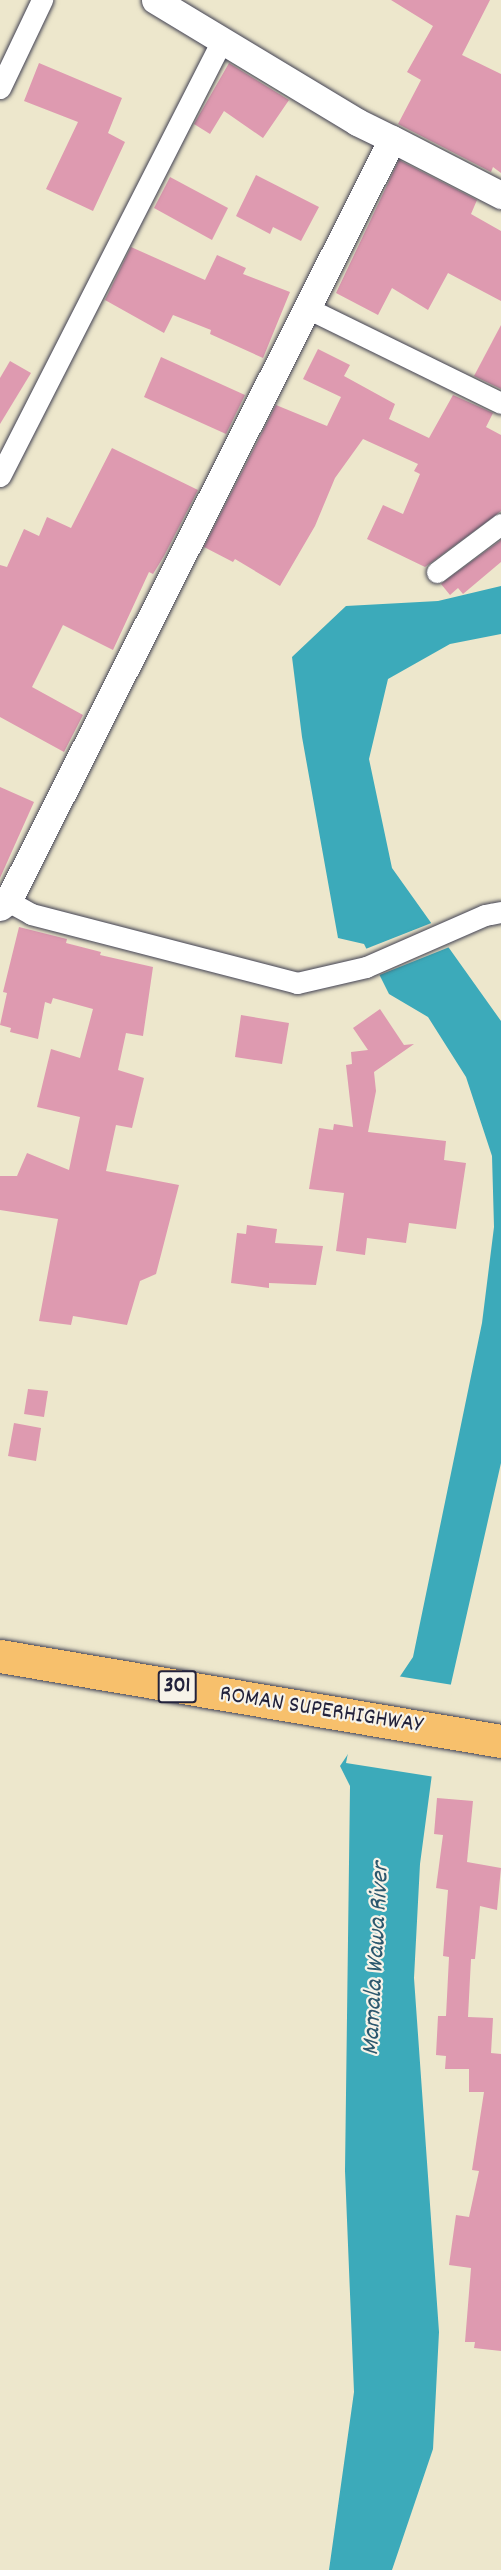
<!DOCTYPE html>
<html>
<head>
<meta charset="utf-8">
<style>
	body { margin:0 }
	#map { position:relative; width:501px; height:2570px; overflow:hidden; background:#ede7cc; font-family:Dekko,sans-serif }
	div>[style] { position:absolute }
	.water>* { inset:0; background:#3caaba }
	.pier>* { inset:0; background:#ede7cc }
	.building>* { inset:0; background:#de9ab0 }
	.roads { filter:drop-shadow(0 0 2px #404051) drop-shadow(0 0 2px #404051) }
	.minor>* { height:21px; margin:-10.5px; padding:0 10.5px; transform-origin:10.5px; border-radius:10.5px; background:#fff }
	.tertiary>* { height:27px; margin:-13.5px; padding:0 13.5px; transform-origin:13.5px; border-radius:13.5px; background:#fff }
	.primary>* { height:33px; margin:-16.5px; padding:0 16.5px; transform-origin:16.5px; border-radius:16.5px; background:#f7c06c }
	span { translate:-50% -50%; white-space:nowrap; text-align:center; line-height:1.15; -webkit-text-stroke:4.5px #f7f3e8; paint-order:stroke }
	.shield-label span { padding:2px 4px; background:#f7f3e8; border:2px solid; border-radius:4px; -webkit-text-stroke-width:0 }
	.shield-label { font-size:22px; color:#22223b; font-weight:700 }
	.street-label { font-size:24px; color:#22223b }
	.water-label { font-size:26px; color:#2c586e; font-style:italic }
</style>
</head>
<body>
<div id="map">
	<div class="water">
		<div style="clip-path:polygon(501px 586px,501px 634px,450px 644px,388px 679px,369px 759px,392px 868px,501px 1021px,501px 1463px,434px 1759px,420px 1864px,414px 1978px,439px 2332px,433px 2449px,392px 2570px,329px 2570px,354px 2392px,345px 2171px,350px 1786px,340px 1766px,413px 1657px,482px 1323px,494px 1227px,492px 1156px,466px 1077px,428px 1017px,389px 994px,364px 944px,338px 938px,302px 737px,292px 657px,346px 606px,438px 601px)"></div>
	</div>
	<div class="pier">
		<div style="clip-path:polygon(434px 922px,452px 946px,377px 976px,363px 950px)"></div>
		<div style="clip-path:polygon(397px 1676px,453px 1685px,435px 1777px,346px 1763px,349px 1748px)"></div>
	</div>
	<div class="building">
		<div style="clip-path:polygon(391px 0,490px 0,462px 55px,501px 74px,501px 173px,493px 167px,491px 172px,398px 124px,421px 80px,407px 72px,433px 26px)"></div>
		<div style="clip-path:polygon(39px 63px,122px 98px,108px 133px,125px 142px,93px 211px,46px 189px,78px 122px,24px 101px)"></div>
		<div style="clip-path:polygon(229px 63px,289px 100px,263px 138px,224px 111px,210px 134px,194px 124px)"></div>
		<div style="clip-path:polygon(399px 160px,477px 200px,471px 214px,501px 231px,501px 301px,448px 273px,428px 310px,392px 288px,378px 315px,336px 293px)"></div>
		<div style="clip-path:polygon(256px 175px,319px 207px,301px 241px,273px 227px,270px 234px,236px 216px)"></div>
		<div style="clip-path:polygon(170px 177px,228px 208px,212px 240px,154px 208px)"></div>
		<div style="clip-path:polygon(131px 247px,205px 280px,217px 255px,246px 268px,243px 274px,290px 292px,263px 358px,210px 334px,211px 330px,173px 315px,164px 333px,105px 300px)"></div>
		<div style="clip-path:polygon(501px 325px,501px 389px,474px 376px)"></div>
		<div style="clip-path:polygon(318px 349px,350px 365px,344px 376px,395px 404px,389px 419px,429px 438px,453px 395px,493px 413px,486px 427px,501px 435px,501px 511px,425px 567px,367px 539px,383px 505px,403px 514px,420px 474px,414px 471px,418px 464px,363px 439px,335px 478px,315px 526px,280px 586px,235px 559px,233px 562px,204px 547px,276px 405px,327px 426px,341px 397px,303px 379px)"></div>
		<div style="clip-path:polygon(161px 357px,245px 395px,226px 434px,144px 397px)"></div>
		<div style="clip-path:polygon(10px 361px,31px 373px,0 424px,0 378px)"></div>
		<div style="clip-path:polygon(112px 448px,198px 490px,164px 556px,153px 574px,149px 572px,113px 650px,63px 625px,32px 687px,83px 715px,64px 752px,0 717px,0 565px,7px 567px,24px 529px,39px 536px,47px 517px,71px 528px)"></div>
		<div style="clip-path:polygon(501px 540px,501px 562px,463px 594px,458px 588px,450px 595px,441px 584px)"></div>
		<div style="clip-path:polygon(0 787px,34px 802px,0 878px)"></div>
		<div style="clip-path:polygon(19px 927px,67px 939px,66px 943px,101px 952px,100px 955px,153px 967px,143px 1036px,126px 1033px,118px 1070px,144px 1078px,132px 1128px,116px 1125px,106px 1171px,179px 1185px,156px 1274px,140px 1281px,127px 1325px,73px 1316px,71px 1325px,39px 1321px,58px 1219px,0 1210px,0 1176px,17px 1176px,27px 1153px,69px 1170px,80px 1117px,37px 1107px,51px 1049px,80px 1058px,93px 1009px,53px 998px,51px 1004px,45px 1002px,38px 1039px,10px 1032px,11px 1028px,0 1025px,7px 993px,3px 992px)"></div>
		<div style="clip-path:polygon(380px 1009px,404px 1045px,414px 1044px,374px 1072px,376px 1091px,368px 1132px,446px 1141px,444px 1160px,466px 1163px,456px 1229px,409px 1223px,406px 1243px,367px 1238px,365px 1255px,336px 1251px,344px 1193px,309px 1189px,319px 1128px,333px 1130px,334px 1124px,353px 1127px,346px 1065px,352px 1064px,351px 1052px,368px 1050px,353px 1028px)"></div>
		<div style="clip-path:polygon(241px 1015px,289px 1023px,282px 1064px,235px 1057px)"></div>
		<div style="clip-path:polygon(247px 1225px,277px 1229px,275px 1243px,323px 1246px,316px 1285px,269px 1283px,269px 1288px,231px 1283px,237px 1233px,246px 1234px)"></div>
		<div style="clip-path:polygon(28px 1389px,48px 1391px,44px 1417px,24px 1414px)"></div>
		<div style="clip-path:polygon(14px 1423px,41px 1428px,36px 1461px,8px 1456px)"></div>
		<div style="clip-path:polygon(437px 1798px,473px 1801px,467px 1862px,501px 1868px,497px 1910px,480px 1906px,475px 1959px,471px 1959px,468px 2017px,493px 2018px,491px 2053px,501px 2054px,501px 2351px,474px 2348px,475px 2342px,465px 2342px,471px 2268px,449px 2265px,456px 2215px,469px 2217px,479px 2171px,472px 2170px,484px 2092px,469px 2092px,469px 2069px,445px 2069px,446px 2056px,436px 2055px,438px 2016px,446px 2016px,449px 1957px,443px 1956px,448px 1890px,436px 1888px,443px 1835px,434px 1834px)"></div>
	</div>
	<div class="roads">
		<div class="minor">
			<div style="left:0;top:88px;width:98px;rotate:-64.5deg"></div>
			<div style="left:307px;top:308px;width:216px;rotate:26.1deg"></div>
			<div style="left:0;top:476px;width:488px;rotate:-63deg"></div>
			<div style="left:437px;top:572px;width:80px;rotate:-36.9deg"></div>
			<div style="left:8px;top:901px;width:26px;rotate:29deg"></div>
			<div style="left:31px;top:914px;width:275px;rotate:14.5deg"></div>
			<div style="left:297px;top:983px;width:71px;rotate:-13.1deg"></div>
			<div style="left:366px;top:967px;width:130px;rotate:-23.6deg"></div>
			<div style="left:485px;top:915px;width:16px;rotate:-11deg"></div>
		</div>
		<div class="tertiary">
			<div style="left:155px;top:0;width:236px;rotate:31.1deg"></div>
			<div style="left:357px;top:122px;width:39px;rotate:26deg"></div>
			<div style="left:0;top:907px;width:10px;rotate:-37deg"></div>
			<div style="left:8px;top:901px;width:853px;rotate:-63.25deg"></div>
			<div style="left:392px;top:139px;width:123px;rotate:27.2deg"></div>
		</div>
		<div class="primary">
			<div style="left:0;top:1656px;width:508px;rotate:9.63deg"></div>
		</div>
	</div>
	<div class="shield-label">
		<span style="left:177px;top:1687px">301</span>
	</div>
	<div class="street-label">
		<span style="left:321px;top:1711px;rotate:9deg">ROMAN SUPERHIGHWAY</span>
	</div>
	<div class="water-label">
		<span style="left:377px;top:1959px;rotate:-87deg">Mamala Wawa River</span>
	</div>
</div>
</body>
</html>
